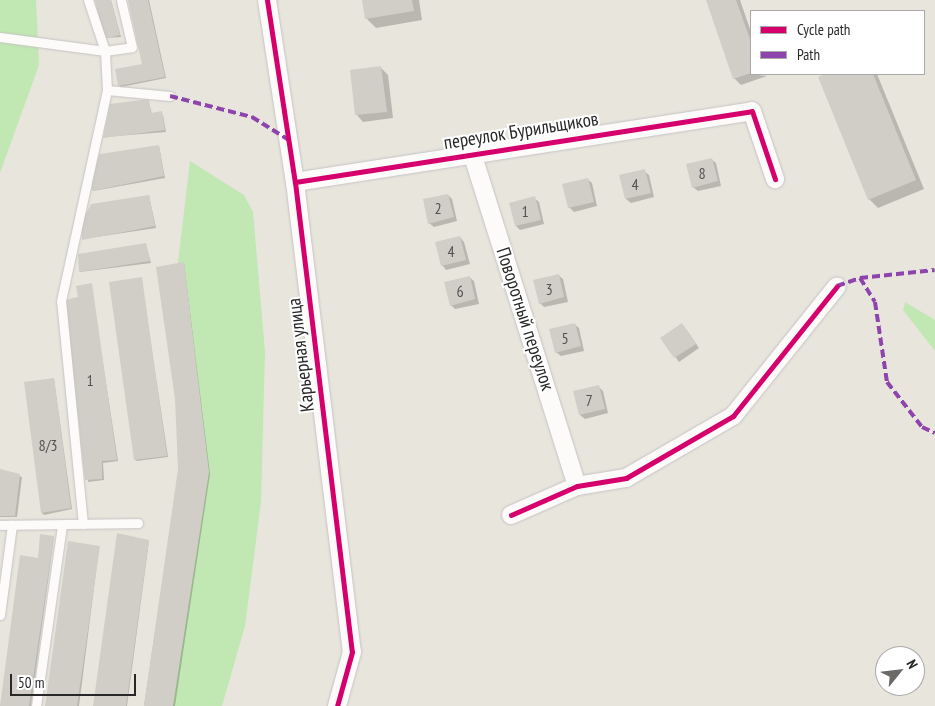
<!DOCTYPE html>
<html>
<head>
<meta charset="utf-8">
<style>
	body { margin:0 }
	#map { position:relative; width:935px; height:706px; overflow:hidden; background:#e8e5dd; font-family:"PT Sans Narrow",sans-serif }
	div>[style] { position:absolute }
	.green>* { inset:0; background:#c1e7b2 }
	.shadow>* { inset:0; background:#0003 }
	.building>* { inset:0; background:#d1cec8 }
	.roads { filter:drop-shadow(0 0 1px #c5c3c3) drop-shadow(0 0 1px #c5c3c3) }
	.lane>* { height:9px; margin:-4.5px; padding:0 4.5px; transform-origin:4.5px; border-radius:4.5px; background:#fcfbfa }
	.street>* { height:18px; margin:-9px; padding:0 9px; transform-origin:9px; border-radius:9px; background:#fcfbfa }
	.quiet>* { height:4px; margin-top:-2px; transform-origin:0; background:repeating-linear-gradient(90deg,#8e44ad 0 8px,transparent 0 12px) }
	.cycleway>* { height:5px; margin:-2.5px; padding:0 2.5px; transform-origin:2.5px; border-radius:2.5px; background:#d6006c }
	span { translate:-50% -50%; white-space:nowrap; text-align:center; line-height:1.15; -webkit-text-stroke:4px #fff; paint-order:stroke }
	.number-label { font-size:16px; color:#535251 }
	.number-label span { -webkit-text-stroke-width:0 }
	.street-label { font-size:19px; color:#282828 }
	.legend { position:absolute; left:750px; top:10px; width:175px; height:65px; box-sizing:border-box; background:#fff; border:1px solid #a9a9a9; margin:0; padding:6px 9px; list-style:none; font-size:15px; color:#282828 }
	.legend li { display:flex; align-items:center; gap:10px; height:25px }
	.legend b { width:25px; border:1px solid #a9a9a9 }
	.north { position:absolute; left:875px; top:646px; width:50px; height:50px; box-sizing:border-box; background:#fff; border:1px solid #a9a9a9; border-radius:50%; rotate:61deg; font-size:14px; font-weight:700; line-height:20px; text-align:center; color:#282828 }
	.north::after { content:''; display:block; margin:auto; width:18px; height:22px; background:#6b6a67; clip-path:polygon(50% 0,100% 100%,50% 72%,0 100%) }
	.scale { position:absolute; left:10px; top:674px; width:126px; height:22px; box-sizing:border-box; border:2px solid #282828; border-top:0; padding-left:6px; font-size:15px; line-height:18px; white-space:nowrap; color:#282828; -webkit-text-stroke:4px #fff; paint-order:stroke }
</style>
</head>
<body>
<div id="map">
	<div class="green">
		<div style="clip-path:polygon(0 0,36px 0,39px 65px,0 173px)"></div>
		<div style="clip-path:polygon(190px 161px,244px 195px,253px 212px,265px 352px,261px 502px,245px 626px,222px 706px,156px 706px,196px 416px,178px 263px)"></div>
		<div style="clip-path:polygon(905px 302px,935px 320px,935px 351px,903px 310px)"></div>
	</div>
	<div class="shadow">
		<div style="clip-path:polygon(96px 0,111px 0,121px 37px,105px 38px)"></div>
		<div style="clip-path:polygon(129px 0,149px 0,166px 78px,121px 87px,119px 85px,144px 65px)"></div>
		<div style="clip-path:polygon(364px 0,419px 0,422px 20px,376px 28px,367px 19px)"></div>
		<div style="clip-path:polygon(707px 0,740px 0,751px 32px,751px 74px,767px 76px,741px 85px,734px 78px)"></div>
		<div style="clip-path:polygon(381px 68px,388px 75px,393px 118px,363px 122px,357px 115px)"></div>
		<div style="clip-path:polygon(828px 74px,877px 74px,924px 189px,878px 208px,869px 199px,819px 77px)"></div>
		<div style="clip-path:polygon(148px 100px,152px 114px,163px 115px,166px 132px,104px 137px)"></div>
		<div style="clip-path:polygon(159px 146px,165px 178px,93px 191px)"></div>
		<div style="clip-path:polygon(711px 159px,716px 163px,721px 186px,698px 191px,693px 187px)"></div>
		<div style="clip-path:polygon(644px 171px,649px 175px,654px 197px,631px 203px,626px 199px)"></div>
		<div style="clip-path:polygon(587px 179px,592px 183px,597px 206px,574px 212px,569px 207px)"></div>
		<div style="clip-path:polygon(448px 195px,452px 199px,457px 221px,434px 227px,429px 223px)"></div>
		<div style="clip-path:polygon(149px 196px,156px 228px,83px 239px)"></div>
		<div style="clip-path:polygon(534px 198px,539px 202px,544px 224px,520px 230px,516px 226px)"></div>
		<div style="clip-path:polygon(460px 237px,464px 242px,470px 264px,446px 270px,442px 265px)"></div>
		<div style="clip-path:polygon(146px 245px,151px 263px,80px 272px,80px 255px)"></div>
		<div style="clip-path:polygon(184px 263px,210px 474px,175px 706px,144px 706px,179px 469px)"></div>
		<div style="clip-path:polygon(558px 275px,563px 279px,568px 302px,544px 307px,540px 303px)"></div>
		<div style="clip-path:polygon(469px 277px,474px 281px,479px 304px,455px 309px,451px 305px)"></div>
		<div style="clip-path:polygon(141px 278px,168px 457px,137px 461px,135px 460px)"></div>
		<div style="clip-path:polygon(91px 285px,118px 461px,103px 463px,104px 480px,88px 482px,79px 298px)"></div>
		<div style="clip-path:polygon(574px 324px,579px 328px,584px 351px,561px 356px,556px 352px)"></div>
		<div style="clip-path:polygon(686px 329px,699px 348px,679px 362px,662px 338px)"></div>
		<div style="clip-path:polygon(54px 379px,72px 509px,44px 515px,42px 513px)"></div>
		<div style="clip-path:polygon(599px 387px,603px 391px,608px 413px,585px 419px,580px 415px)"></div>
		<div style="clip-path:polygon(0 470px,22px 477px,17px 517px,0 517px)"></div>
		<div style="clip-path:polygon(54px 537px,31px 706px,0 706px,39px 560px)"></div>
		<div style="clip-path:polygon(149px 541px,127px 706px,94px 706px)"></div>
		<div style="clip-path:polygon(99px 548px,79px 706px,46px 706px)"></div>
	</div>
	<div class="building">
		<div style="clip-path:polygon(95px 0,111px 0,120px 35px,104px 39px)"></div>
		<div style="clip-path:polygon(128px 0,148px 0,165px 77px,118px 86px,115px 69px,142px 64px)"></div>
		<div style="clip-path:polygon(362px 0,412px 0,414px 11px,365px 19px)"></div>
		<div style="clip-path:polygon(706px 0,736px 0,751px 42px,751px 73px,733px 79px)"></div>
		<div style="clip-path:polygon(381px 66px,387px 112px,355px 115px,350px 70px)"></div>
		<div style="clip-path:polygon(825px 74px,873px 74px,916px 180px,868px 200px,818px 77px)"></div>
		<div style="clip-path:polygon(149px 99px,151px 113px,162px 111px,165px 130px,103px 138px,110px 104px)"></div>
		<div style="clip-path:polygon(159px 145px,164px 176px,92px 191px,92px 172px,100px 154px)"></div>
		<div style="clip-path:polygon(712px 158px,718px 181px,692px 188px,686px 164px)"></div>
		<div style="clip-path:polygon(645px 169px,651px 193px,625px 199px,619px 175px)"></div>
		<div style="clip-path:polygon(588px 178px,594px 202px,568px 208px,562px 184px)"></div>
		<div style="clip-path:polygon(448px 194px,454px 217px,428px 224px,423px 199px)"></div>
		<div style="clip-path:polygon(149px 195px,155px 226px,82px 240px,82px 222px,91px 204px)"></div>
		<div style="clip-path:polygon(535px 196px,541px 220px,515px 226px,509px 203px)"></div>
		<div style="clip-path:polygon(460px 236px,466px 260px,441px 266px,435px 242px)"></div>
		<div style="clip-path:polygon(146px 243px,150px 261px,79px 272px,78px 254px)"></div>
		<div style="clip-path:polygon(184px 262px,209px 472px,173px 706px,144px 706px,178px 469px,175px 399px,156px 267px)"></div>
		<div style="clip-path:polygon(559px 274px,564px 297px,539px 304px,533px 280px)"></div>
		<div style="clip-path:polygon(470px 276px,475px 299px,450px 306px,444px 282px)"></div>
		<div style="clip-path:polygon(142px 277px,167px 456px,134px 460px,109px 282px)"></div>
		<div style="clip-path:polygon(92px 283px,117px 460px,102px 461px,102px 479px,85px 480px,65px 300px,78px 297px,76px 286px)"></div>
		<div style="clip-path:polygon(575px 323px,581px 346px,555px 353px,549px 329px)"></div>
		<div style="clip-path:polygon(682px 323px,696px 344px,674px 358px,660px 338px)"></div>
		<div style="clip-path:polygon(54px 378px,71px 508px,41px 513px,24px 382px)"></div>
		<div style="clip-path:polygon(599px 385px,605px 409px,579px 415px,573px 391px)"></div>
		<div style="clip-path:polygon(0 469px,20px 474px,15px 516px,0 516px)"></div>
		<div style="clip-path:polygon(117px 533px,149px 540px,126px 706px,93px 706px)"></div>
		<div style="clip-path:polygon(40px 534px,54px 536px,29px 706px,0 706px,20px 555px,38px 558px)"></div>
		<div style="clip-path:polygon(68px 541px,100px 546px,77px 706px,45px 706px)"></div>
	</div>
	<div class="roads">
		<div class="lane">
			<div style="left:0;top:37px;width:106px;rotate:7.6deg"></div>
			<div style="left:105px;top:51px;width:27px;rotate:-8deg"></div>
			<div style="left:132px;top:47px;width:48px;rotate:-103.2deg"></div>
			<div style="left:107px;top:90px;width:63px;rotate:5.4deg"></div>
			<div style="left:83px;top:524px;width:224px;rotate:-95.6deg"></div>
			<div style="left:61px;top:301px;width:216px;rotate:-77.7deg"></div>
			<div style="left:107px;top:90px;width:39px;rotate:-93deg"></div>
			<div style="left:105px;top:51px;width:54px;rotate:-108.4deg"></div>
			<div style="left:0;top:525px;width:138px;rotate:-0.8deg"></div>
			<div style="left:0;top:615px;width:91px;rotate:-82.4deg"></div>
			<div style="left:36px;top:706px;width:183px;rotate:-81.8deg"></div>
		</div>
		<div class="street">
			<div style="left:267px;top:0;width:184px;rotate:81.3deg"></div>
			<div style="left:295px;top:182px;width:473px;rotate:83.1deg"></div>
			<div style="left:352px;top:652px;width:56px;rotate:105.5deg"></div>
			<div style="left:472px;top:153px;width:349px;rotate:72.5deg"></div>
			<div style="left:295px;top:182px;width:462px;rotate:-8.8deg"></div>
			<div style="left:752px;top:111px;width:72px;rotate:71.3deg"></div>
			<div style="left:511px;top:515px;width:72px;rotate:-23.7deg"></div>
			<div style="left:577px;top:486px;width:50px;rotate:-9.3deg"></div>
			<div style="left:626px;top:478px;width:124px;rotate:-30.1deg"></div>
			<div style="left:733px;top:416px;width:166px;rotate:-51.3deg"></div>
		</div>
	</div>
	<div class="quiet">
		<div style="left:170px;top:96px;width:85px;rotate:14.4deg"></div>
		<div style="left:252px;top:117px;width:44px;rotate:31.9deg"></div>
		<div style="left:860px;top:278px;width:28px;rotate:58deg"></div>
		<div style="left:875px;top:302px;width:81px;rotate:81.5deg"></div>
		<div style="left:887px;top:382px;width:57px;rotate:52.1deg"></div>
		<div style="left:922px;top:427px;width:14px;rotate:25deg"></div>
		<div style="left:837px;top:286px;width:24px;rotate:-19deg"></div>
		<div style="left:860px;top:278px;width:75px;rotate:-6.1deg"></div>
	</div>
	<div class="cycleway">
		<div style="left:267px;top:0;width:184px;rotate:81.3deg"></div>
		<div style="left:295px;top:182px;width:473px;rotate:83.1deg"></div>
		<div style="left:352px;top:652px;width:56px;rotate:105.5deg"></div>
		<div style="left:295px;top:182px;width:462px;rotate:-8.8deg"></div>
		<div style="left:752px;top:111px;width:72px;rotate:71.3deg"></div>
		<div style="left:511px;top:515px;width:72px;rotate:-23.7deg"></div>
		<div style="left:577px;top:486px;width:50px;rotate:-9.3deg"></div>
		<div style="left:626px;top:478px;width:124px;rotate:-30.1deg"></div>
		<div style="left:733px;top:416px;width:166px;rotate:-51.3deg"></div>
	</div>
	<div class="number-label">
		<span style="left:702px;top:173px">8</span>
		<span style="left:635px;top:184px">4</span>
		<span style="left:438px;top:208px">2</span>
		<span style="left:525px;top:211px">1</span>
		<span style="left:451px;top:251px">4</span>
		<span style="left:549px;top:289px">3</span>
		<span style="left:460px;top:291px">6</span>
		<span style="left:565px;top:338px">5</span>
		<span style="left:90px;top:380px">1</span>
		<span style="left:589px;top:400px">7</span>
		<span style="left:48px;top:445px">8/3</span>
	</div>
	<div class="street-label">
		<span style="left:521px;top:131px;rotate:-9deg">переулок Бурильщиков</span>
		<span style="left:525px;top:319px;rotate:72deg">Поворотный переулок</span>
		<span style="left:301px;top:355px;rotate:-97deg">Карьерная улица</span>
	</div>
	<ul class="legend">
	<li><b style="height:6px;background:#d6006c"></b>Cycle path</li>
	<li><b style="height:6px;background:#8e44ad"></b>Path</li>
	</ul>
	<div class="north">N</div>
	<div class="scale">50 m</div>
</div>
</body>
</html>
